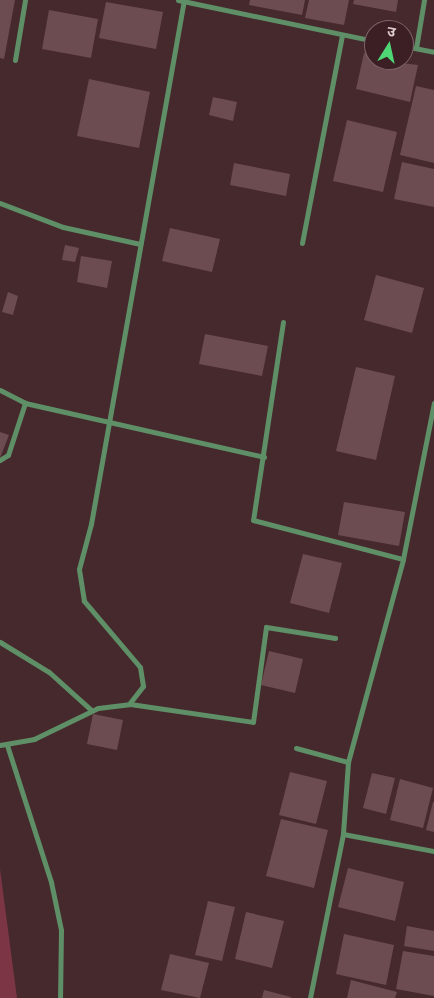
<!DOCTYPE html>
<html>
<head>
<meta charset="utf-8">
<style>
	body { margin:0 }
	#map { position:relative; width:434px; height:998px; overflow:hidden; background:#46292d; font-family:"PT Serif","Noto Sans Devanagari",serif }
	div>[style] { position:absolute }
	.green>* { inset:0; background:#7c3544 }
	.building>* { inset:0; background:#6c4c51 }
	.street>* { height:5px; margin:-2.5px; padding:0 2.5px; transform-origin:2.5px; border-radius:2.5px; background:#5e8f67 }
	span { translate:-50% -50%; white-space:nowrap; text-align:center; line-height:1.15; -webkit-text-stroke:4px #3b1f24; paint-order:stroke }
	.north { position:absolute; left:364px; top:20px; width:50px; height:50px; box-sizing:border-box; background:#3b1f24; border:1px solid #7d6569; border-radius:50%; rotate:10deg; font-size:14px; font-weight:700; line-height:20px; text-align:center; color:#e1cdd0 }
	.north::after { content:''; display:block; margin:auto; width:18px; height:22px; background:#4fd675; clip-path:polygon(50% 0,100% 100%,50% 72%,0 100%) }
</style>
</head>
<body>
<div id="map">
	<div class="green">
		<div style="clip-path:polygon(0 869px,17px 998px,0 998px)"></div>
	</div>
	<div class="building">
		<div style="clip-path:polygon(0 0,15px 0,4px 59px,0 58px)"></div>
		<div style="clip-path:polygon(250px 0,305px 0,302px 15px,249px 5px)"></div>
		<div style="clip-path:polygon(309px 0,349px 0,344px 25px,305px 18px)"></div>
		<div style="clip-path:polygon(354px 0,398px 0,396px 12px,353px 4px)"></div>
		<div style="clip-path:polygon(106px 2px,163px 12px,156px 49px,99px 38px)"></div>
		<div style="clip-path:polygon(49px 10px,98px 19px,91px 58px,42px 49px)"></div>
		<div style="clip-path:polygon(364px 53px,374px 55px,374px 60px,418px 65px,410px 102px,356px 89px)"></div>
		<div style="clip-path:polygon(89px 79px,150px 92px,139px 148px,77px 136px)"></div>
		<div style="clip-path:polygon(416px 86px,434px 90px,434px 163px,400px 155px)"></div>
		<div style="clip-path:polygon(213px 97px,237px 102px,233px 121px,209px 115px)"></div>
		<div style="clip-path:polygon(347px 120px,397px 132px,383px 192px,333px 181px)"></div>
		<div style="clip-path:polygon(402px 162px,434px 169px,434px 207px,394px 199px)"></div>
		<div style="clip-path:polygon(234px 163px,290px 174px,286px 196px,230px 185px)"></div>
		<div style="clip-path:polygon(170px 228px,220px 239px,212px 272px,162px 261px)"></div>
		<div style="clip-path:polygon(65px 245px,79px 248px,75px 262px,62px 260px)"></div>
		<div style="clip-path:polygon(81px 256px,112px 261px,107px 288px,77px 282px)"></div>
		<div style="clip-path:polygon(376px 275px,424px 288px,412px 333px,364px 320px)"></div>
		<div style="clip-path:polygon(8px 292px,18px 296px,13px 315px,2px 312px)"></div>
		<div style="clip-path:polygon(205px 334px,268px 346px,262px 376px,199px 364px)"></div>
		<div style="clip-path:polygon(356px 367px,395px 376px,376px 460px,336px 451px)"></div>
		<div style="clip-path:polygon(0 432px,9px 435px,0 458px)"></div>
		<div style="clip-path:polygon(344px 502px,405px 512px,399px 546px,338px 535px)"></div>
		<div style="clip-path:polygon(303px 554px,342px 563px,329px 613px,290px 603px)"></div>
		<div style="clip-path:polygon(269px 651px,303px 659px,295px 693px,261px 685px)"></div>
		<div style="clip-path:polygon(93px 714px,123px 720px,117px 750px,87px 744px)"></div>
		<div style="clip-path:polygon(290px 772px,327px 781px,316px 824px,279px 815px)"></div>
		<div style="clip-path:polygon(372px 773px,395px 778px,386px 814px,363px 808px)"></div>
		<div style="clip-path:polygon(400px 779px,433px 788px,423px 828px,390px 820px)"></div>
		<div style="clip-path:polygon(433px 802px,434px 802px,434px 832px,426px 830px)"></div>
		<div style="clip-path:polygon(281px 819px,328px 830px,314px 888px,266px 876px)"></div>
		<div style="clip-path:polygon(348px 868px,404px 882px,395px 921px,338px 907px)"></div>
		<div style="clip-path:polygon(208px 901px,235px 907px,222px 961px,195px 955px)"></div>
		<div style="clip-path:polygon(246px 912px,284px 921px,272px 968px,235px 959px)"></div>
		<div style="clip-path:polygon(407px 926px,434px 931px,434px 951px,404px 946px)"></div>
		<div style="clip-path:polygon(344px 934px,394px 945px,386px 985px,336px 974px)"></div>
		<div style="clip-path:polygon(403px 951px,434px 956px,434px 996px,396px 989px)"></div>
		<div style="clip-path:polygon(170px 954px,209px 963px,200px 998px,161px 990px)"></div>
		<div style="clip-path:polygon(351px 980px,397px 992px,395px 998px,347px 998px)"></div>
		<div style="clip-path:polygon(264px 990px,291px 997px,291px 998px,262px 998px)"></div>
	</div>
	<div class="street">
		<div style="left:178px;top:0;width:200px;rotate:11.8deg"></div>
		<div style="left:404px;top:46px;width:31px;rotate:11deg"></div>
		<div style="left:416px;top:48px;width:49px;rotate:-80.5deg"></div>
		<div style="left:15px;top:60px;width:61px;rotate:-80.5deg"></div>
		<div style="left:0;top:203px;width:67px;rotate:20.9deg"></div>
		<div style="left:63px;top:227px;width:79px;rotate:12.4deg"></div>
		<div style="left:302px;top:243px;width:211px;rotate:-79.1deg"></div>
		<div style="left:283px;top:322px;width:200px;rotate:98.6deg"></div>
		<div style="left:253px;top:520px;width:155px;rotate:14.6deg"></div>
		<div style="left:0;top:390px;width:28px;rotate:27deg"></div>
		<div style="left:25px;top:403px;width:245px;rotate:12.7deg"></div>
		<div style="left:0;top:460px;width:9px;rotate:-32deg"></div>
		<div style="left:8px;top:455px;width:55px;rotate:-71.9deg"></div>
		<div style="left:0;top:642px;width:57px;rotate:31.5deg"></div>
		<div style="left:49px;top:672px;width:57px;rotate:42.1deg"></div>
		<div style="left:130px;top:704px;width:124px;rotate:8.3deg"></div>
		<div style="left:253px;top:722px;width:96px;rotate:-82.2deg"></div>
		<div style="left:266px;top:627px;width:70px;rotate:9.1deg"></div>
		<div style="left:0;top:745px;width:35px;rotate:-10deg"></div>
		<div style="left:34px;top:739px;width:71px;rotate:-25.8deg"></div>
		<div style="left:98px;top:708px;width:31px;rotate:-7deg"></div>
		<div style="left:129px;top:704px;width:23px;rotate:-52deg"></div>
		<div style="left:143px;top:686px;width:19px;rotate:-99deg"></div>
		<div style="left:140px;top:667px;width:87px;rotate:-130.3deg"></div>
		<div style="left:84px;top:601px;width:32px;rotate:-99deg"></div>
		<div style="left:79px;top:569px;width:47px;rotate:-75.1deg"></div>
		<div style="left:91px;top:524px;width:532px;rotate:-79.94deg"></div>
		<div style="left:7px;top:745px;width:144px;rotate:72.2deg"></div>
		<div style="left:51px;top:882px;width:49px;rotate:78.2deg"></div>
		<div style="left:61px;top:930px;width:68px;rotate:90.8deg"></div>
		<div style="left:296px;top:748px;width:54px;rotate:15.1deg"></div>
		<div style="left:348px;top:762px;width:72px;rotate:94deg"></div>
		<div style="left:343px;top:834px;width:167px;rotate:101.4deg"></div>
		<div style="left:348px;top:762px;width:210px;rotate:-74.8deg"></div>
		<div style="left:403px;top:559px;width:159px;rotate:-78.8deg"></div>
		<div style="left:343px;top:834px;width:93px;rotate:10.6deg"></div>
	</div>
	<div class="north">उ</div>
</div>
</body>
</html>
